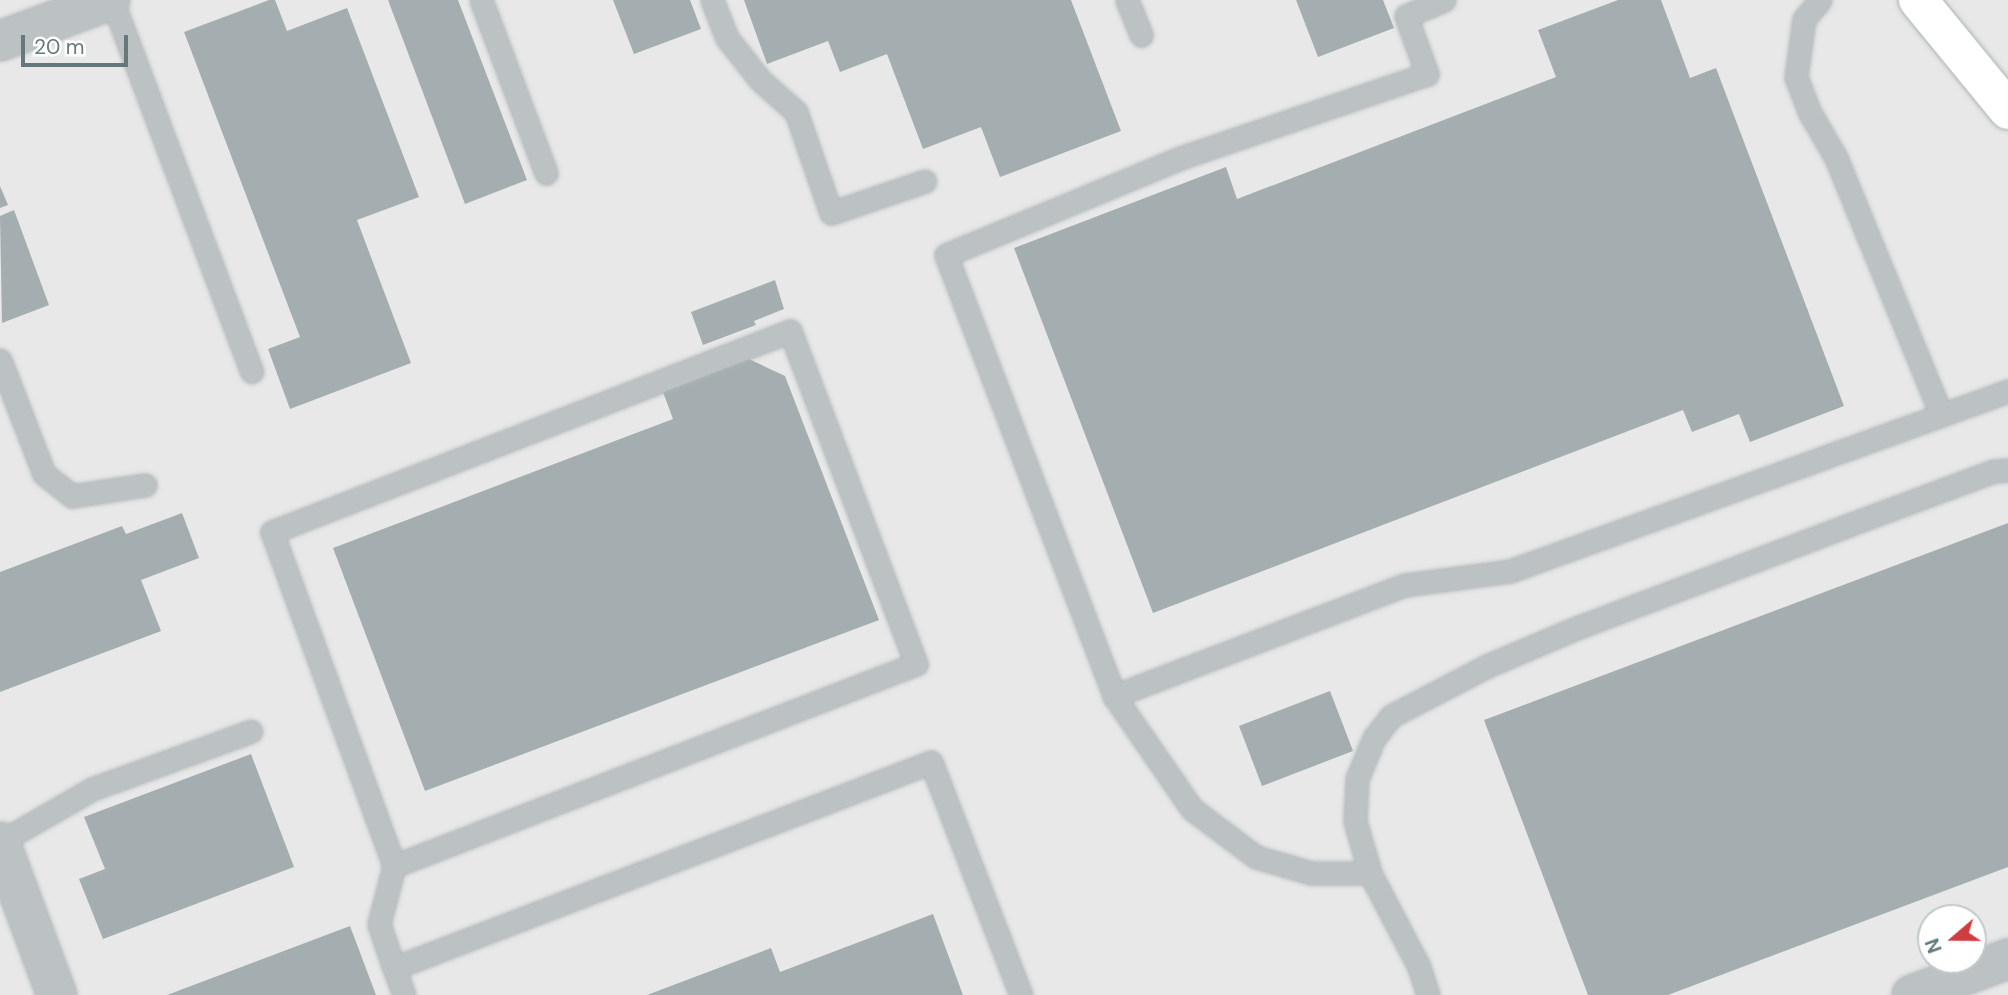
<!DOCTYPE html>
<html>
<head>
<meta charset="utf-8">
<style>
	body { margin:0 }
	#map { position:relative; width:2008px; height:995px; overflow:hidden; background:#f7f6f4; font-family:"DM Sans",sans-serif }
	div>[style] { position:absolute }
	.built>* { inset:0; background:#e8e8e8 }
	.building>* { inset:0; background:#a4aeb1 }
	.roads { filter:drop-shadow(0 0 2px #aeb5b7) drop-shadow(0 0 2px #aeb5b7) }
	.service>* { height:21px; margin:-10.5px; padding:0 10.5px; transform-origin:10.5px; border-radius:10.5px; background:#bcc2c4 }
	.minor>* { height:38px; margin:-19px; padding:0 19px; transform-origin:19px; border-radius:19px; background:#bcc2c4 }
	.tertiary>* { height:38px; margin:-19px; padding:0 19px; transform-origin:19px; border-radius:19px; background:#bcc2c4 }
	.primary>* { height:38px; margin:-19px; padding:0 19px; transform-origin:19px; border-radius:19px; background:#fff }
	span { translate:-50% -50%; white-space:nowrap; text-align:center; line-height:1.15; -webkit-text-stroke:7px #fff; paint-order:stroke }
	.north { position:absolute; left:1917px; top:904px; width:70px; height:70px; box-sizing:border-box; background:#fff; border:2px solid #c1c9cb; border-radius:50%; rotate:250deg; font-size:19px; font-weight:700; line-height:28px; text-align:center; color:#65787c }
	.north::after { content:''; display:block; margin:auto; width:24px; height:32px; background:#ce3d3f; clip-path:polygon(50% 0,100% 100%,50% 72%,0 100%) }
	.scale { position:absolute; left:21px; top:35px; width:107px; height:32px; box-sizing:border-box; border:4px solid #65787c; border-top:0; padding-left:9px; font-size:21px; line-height:24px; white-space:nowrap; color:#65787c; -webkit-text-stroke:5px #fff; paint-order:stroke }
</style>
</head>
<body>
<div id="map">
	<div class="built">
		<div style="clip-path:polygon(evenodd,0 0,2008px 0,2008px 995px,0 995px,0 0,1931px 918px,1973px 918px,1973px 960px,1931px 960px,1931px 918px)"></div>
	</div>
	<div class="building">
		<div style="clip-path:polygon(269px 0,275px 0,287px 31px,347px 8px,419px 197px,357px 220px,411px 363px,290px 409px,268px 349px,300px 337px,184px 32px)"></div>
		<div style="clip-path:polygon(388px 0,458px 0,527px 180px,465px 204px)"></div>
		<div style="clip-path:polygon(613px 0,690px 0,701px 29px,634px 54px)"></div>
		<div style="clip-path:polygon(744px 0,1071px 0,1121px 131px,1000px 177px,981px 127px,923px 149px,887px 54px,840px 72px,828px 41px,767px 64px)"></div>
		<div style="clip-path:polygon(1296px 0,1383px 0,1394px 28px,1318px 57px)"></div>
		<div style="clip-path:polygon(1618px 0,1661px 0,1690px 78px,1716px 68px,1844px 406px,1750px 442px,1739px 414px,1692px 432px,1683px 410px,1153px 613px,1014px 248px,1226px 167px,1237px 199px,1556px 77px,1538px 30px)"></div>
		<div style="clip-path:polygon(0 186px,8px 205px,0 208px)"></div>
		<div style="clip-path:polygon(14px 210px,49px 305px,2px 323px,0 216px)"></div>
		<div style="clip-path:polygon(775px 280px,784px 309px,754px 321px,756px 325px,703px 345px,691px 312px)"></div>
		<div style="clip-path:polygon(749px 359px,785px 376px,879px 620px,425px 791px,333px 548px,673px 419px,663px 392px)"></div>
		<div style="clip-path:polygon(182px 513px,199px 558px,141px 580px,161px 631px,0 692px,0 572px,122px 526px,126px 534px)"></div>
		<div style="clip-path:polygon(2008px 523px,2008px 867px,1668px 995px,1588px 995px,1484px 720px)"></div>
		<div style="clip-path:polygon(1330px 691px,1353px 751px,1262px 786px,1239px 726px)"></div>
		<div style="clip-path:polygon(251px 754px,294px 867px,103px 939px,79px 879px,105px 869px,84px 817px)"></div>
		<div style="clip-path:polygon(933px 914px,963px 995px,647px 995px,771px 948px,780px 972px)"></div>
		<div style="clip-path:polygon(350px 926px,376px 995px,167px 995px)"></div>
	</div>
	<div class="roads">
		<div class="service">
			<div style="left:112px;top:0;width:397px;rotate:69.4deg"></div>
			<div style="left:481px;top:0;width:185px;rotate:69.4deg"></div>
			<div style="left:712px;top:0;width:41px;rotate:68.5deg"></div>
			<div style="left:727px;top:38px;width:55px;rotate:51.7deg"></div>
			<div style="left:761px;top:81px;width:47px;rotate:41.5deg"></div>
			<div style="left:796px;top:112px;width:107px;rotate:70.9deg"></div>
			<div style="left:831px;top:213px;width:99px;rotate:-18.8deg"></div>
			<div style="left:1127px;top:0;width:38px;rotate:68deg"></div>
			<div style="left:1444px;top:0;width:41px;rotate:157.2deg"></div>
			<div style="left:1406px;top:16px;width:62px;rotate:70.1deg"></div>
			<div style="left:1427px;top:74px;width:263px;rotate:161.2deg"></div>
			<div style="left:1178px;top:159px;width:251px;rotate:157.5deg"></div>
			<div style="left:946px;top:255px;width:472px;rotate:69.1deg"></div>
			<div style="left:1114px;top:696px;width:311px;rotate:-20.9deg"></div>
			<div style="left:1405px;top:585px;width:106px;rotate:-7.6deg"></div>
			<div style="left:1510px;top:571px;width:530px;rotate:-19.87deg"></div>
			<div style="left:1820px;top:0;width:25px;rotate:130deg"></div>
			<div style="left:1804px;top:19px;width:59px;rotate:97.9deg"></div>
			<div style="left:1796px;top:77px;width:39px;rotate:69deg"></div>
			<div style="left:1810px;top:113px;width:52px;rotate:60deg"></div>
			<div style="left:1836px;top:158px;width:277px;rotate:67.7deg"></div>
			<div style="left:0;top:360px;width:122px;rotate:68.9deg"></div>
			<div style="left:44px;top:474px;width:36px;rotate:38deg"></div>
			<div style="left:72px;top:496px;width:74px;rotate:-8.6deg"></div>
			<div style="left:1114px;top:696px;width:137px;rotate:55.4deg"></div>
			<div style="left:1192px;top:809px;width:80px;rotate:36.9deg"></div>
			<div style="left:1256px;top:857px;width:57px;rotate:16.2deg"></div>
			<div style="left:1311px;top:873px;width:59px"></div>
			<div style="left:0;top:842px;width:106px;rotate:-29.9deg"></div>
			<div style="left:92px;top:789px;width:169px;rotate:-20deg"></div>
			<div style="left:394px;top:866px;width:560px;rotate:-21.16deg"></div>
			<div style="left:916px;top:664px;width:356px;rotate:-110.7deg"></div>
			<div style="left:790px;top:331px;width:556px;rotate:158.79deg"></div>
			<div style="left:272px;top:532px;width:356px;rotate:69.9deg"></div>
			<div style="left:394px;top:866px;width:60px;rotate:104.5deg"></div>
			<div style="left:379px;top:924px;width:46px;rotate:71.2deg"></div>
			<div style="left:404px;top:995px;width:29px;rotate:-110deg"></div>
			<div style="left:394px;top:968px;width:575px;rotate:-20.99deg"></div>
			<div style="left:931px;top:762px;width:250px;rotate:68.9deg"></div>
			<div style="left:1428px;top:995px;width:32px;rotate:-108deg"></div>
			<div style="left:1418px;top:965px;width:104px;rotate:-117.6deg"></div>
			<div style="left:1370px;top:873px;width:54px;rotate:-106.1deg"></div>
			<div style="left:1355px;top:821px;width:42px;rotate:-87.3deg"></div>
			<div style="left:1357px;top:779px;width:44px;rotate:-67.5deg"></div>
			<div style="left:1374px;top:738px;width:28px;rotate:-52deg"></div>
			<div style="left:1391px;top:716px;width:108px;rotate:-27.5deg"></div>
			<div style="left:1487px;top:666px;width:100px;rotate:-23deg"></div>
			<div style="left:1579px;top:627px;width:331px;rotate:-20.7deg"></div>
			<div style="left:1889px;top:510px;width:112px;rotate:-20.4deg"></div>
			<div style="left:1994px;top:471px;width:14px;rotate:-4deg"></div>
		</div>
		<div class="minor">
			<div style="left:0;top:41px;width:117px;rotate:-20.4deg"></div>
			<div style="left:0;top:842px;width:163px;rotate:69.6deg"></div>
		</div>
		<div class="tertiary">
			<div style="left:1912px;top:995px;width:103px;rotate:-20.6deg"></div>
		</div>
		<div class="primary">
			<div style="left:1918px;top:0;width:142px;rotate:50.7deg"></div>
		</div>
	</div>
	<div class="north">N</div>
	<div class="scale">20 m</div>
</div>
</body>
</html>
